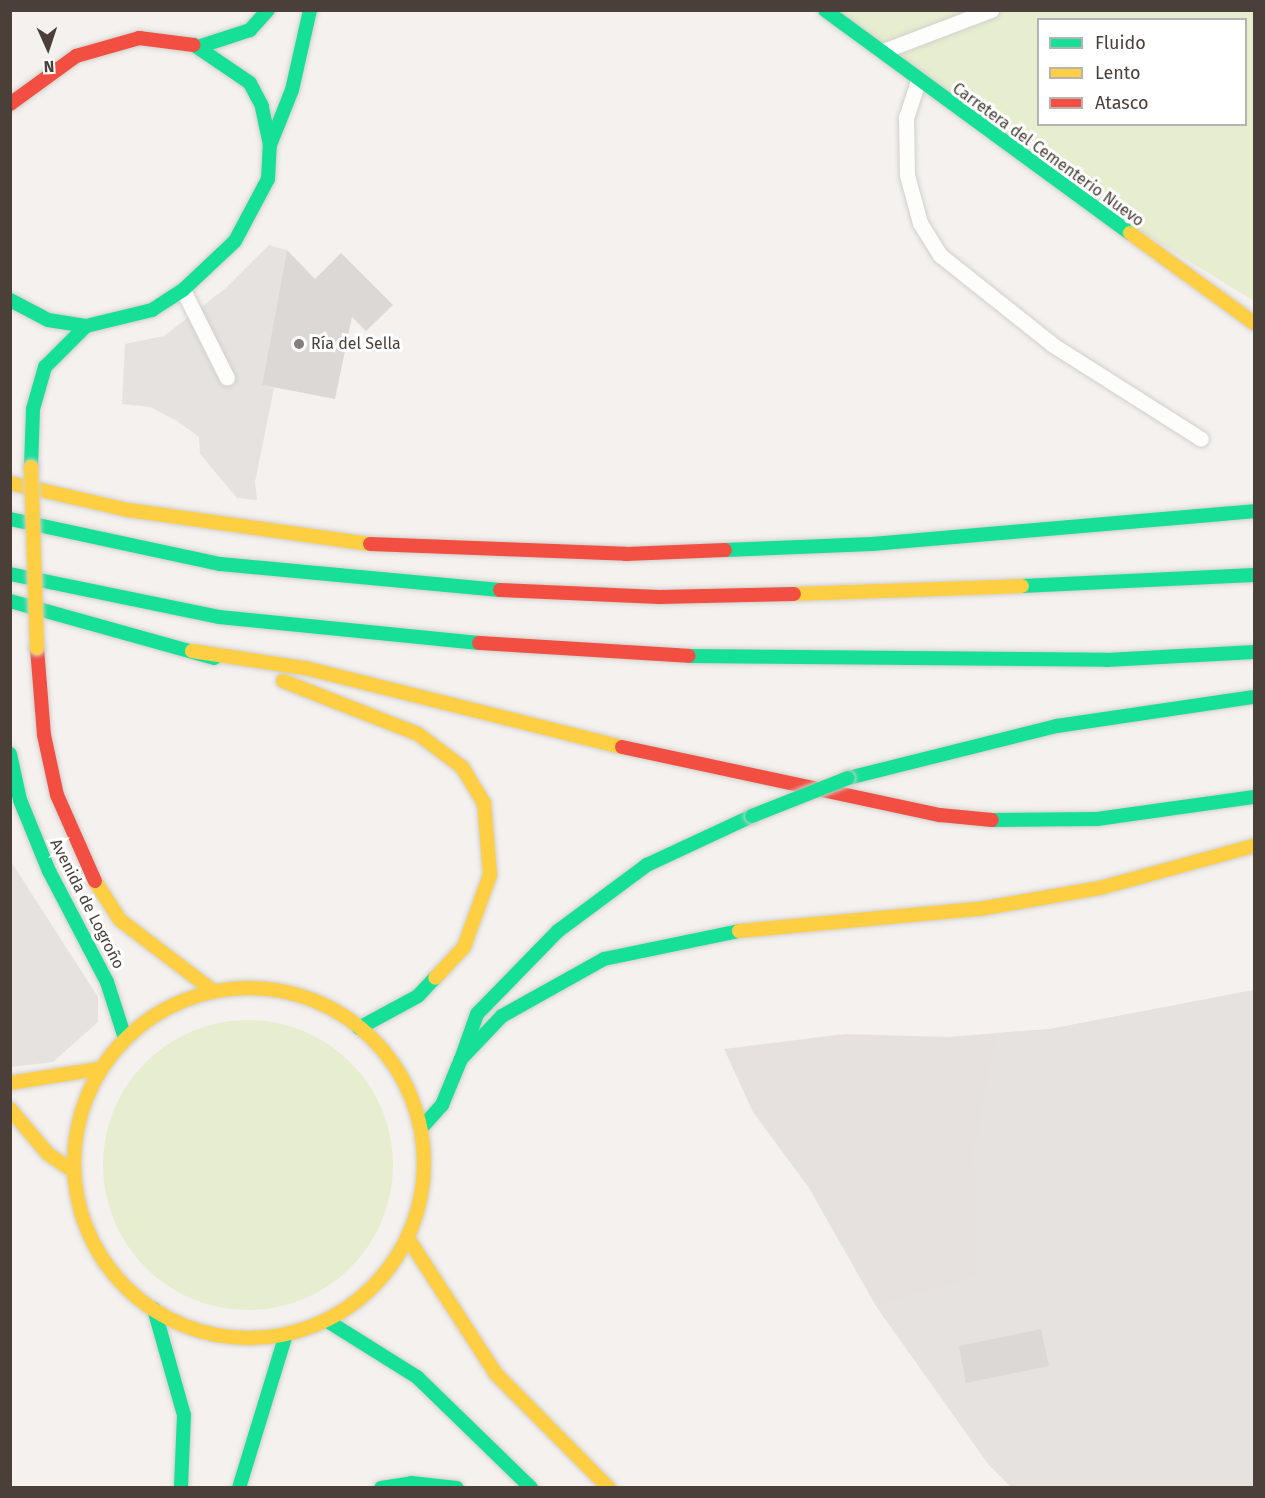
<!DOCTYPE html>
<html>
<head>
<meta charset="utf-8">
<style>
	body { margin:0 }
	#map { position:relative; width:1265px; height:1498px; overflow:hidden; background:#f4f1ee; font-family:"Fira Sans",sans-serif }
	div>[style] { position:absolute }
	.industrial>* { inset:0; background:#e6e1de }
	.green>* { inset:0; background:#e7edcf }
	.round { border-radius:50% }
	.parking>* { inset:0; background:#e6e2df }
	.building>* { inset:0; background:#dcd8d5 }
	.roads { filter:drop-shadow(0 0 2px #d2cfcb) drop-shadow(0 0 2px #d2cfcb) }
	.lane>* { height:15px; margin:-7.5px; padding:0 7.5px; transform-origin:7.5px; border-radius:7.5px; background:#fdfdfc }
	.fast>* { height:14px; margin:-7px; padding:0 7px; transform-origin:7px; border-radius:7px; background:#16e098 }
	.slow>* { height:14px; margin:-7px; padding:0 7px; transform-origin:7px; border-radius:7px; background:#ffcf43 }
	.slow>.ring { margin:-7px; padding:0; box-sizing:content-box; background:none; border:14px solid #ffcf43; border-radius:50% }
	.jam>* { height:14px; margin:-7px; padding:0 7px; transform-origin:7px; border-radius:7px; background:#f24e42 }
	.bridges { filter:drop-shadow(0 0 2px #d5cec6) drop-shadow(0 0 2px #d5cec6) }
	.fast-bridge>* { height:14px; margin:-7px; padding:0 7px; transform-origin:7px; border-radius:7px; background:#16e098 }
	.slow-bridge>* { height:14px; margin:-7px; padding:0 7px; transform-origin:7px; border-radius:7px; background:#ffcf43 }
	.dots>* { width:16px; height:16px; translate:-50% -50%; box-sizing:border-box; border:3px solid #fff; border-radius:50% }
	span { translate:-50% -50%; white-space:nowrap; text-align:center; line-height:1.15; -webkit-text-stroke:6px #fff; paint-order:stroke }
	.street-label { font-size:16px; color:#4b4039 }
	.poi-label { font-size:16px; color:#4b4039 }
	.left { translate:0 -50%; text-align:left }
	.frame { position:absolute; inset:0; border:12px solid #4b4039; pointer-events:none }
	.legend { position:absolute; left:1037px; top:18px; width:210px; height:108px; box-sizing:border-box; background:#fff; border:2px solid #b7b3b0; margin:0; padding:8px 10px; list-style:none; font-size:18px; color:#4b4039 }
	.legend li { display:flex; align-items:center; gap:12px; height:30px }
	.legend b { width:30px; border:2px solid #b7b3b0 }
	.north { position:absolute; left:18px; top:18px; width:60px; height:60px; -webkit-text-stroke:4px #fff; paint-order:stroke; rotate:177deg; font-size:16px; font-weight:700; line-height:24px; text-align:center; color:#4b4039 }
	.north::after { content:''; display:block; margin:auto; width:21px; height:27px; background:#4b4039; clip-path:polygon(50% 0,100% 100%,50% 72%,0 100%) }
</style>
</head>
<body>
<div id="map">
	<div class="industrial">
		<div style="clip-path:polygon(1254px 990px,1254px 1323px,936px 1390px,876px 1306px,809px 1188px,753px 1112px,724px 1049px,845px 1034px,947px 1037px,1050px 1029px)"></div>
	</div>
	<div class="green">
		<div style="clip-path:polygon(evenodd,825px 11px,1254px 11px,1254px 301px,1113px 214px,825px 11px,1038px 20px,1246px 20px,1246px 124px,1038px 124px,1038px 20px)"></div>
		<div class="round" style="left:103px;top:1020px;width:290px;height:290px"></div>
	</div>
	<div class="parking">
		<div style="clip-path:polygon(269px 245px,287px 250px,262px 385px,274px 388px,255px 482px,257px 500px,237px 498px,200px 454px,199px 437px,177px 421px,150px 407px,122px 404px,125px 344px,164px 336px,226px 288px)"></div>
		<div style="clip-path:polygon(10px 860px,98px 997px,98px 1022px,53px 1062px,11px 1067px)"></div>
		<div style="clip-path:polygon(evenodd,1254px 990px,1254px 1487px,1011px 1487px,988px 1464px,876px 1306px,977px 1276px,974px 1149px,996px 1033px,1050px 1029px,1254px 990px,1041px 1329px,1048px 1366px,966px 1383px,959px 1346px,1041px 1329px)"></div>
	</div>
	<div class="building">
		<div style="clip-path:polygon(287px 250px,315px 279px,341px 253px,393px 305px,366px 331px,352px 317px,335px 399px,262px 385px)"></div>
		<div style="clip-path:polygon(1041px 1329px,1049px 1366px,966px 1383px,959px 1346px)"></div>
	</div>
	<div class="roads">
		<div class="lane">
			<div style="left:883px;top:51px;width:116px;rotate:-20.8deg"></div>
			<div style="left:918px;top:81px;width:38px;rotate:108deg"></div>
			<div style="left:906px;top:117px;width:58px;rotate:89deg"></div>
			<div style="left:907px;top:175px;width:50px;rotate:74.8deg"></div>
			<div style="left:920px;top:223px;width:38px;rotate:58deg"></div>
			<div style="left:940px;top:255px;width:144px;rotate:38.5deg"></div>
			<div style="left:1053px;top:345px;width:175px;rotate:32.4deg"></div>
			<div style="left:183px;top:290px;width:98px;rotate:63.4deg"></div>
		</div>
		<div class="fast">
			<div style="left:825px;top:10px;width:378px;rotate:36.2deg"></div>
			<div style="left:201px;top:46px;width:52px;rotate:-18.1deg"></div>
			<div style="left:250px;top:30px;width:27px;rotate:-48deg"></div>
			<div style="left:270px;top:145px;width:59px;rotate:-68.2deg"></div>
			<div style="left:292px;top:90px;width:82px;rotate:-77.3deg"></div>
			<div style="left:10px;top:300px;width:43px;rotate:27.8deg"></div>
			<div style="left:48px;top:320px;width:38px;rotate:9deg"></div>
			<div style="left:86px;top:326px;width:68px;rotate:-13.6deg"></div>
			<div style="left:152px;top:310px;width:37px;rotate:-33deg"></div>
			<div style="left:183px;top:290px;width:71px;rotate:-43.3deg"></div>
			<div style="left:235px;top:241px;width:70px;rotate:-62deg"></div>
			<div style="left:268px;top:179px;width:34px;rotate:-87deg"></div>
			<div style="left:270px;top:145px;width:40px;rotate:-102deg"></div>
			<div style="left:262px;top:106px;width:26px;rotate:-118deg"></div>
			<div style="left:250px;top:83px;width:68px;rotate:-145.8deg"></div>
			<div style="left:31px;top:467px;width:58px;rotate:-88deg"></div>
			<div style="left:33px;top:409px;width:44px;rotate:-74.1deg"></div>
			<div style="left:45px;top:367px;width:58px;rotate:-45deg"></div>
			<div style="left:10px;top:519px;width:215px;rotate:12.1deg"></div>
			<div style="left:220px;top:564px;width:281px;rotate:5.3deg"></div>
			<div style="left:725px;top:550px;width:147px;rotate:-2.3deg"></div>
			<div style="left:872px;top:544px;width:383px;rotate:-4.9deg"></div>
			<div style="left:10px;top:574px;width:213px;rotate:11.6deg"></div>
			<div style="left:219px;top:617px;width:261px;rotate:5.7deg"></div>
			<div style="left:1022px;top:586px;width:232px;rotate:-2.7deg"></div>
			<div style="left:10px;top:601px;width:212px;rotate:15.6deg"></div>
			<div style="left:689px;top:656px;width:418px;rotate:0.5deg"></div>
			<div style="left:1107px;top:660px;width:147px;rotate:-3.1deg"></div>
			<div style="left:10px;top:754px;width:47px;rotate:77.7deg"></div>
			<div style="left:20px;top:800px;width:77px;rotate:67.8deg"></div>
			<div style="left:49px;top:871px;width:125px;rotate:62.4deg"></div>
			<div style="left:107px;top:982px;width:56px;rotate:72.2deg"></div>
			<div style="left:848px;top:778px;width:215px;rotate:-14deg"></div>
			<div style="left:1057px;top:726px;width:199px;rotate:-8.4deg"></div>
			<div style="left:992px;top:820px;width:105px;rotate:-0.5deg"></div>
			<div style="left:1097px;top:819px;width:159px;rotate:-8deg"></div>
			<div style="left:359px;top:1028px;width:67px;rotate:-28.5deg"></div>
			<div style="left:418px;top:996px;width:25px;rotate:-47deg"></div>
			<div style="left:461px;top:1059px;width:48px;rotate:-70.4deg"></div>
			<div style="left:477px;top:1014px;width:116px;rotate:-45.7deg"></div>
			<div style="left:558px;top:931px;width:111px;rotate:-36.6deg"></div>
			<div style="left:647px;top:865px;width:116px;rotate:-25deg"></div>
			<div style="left:424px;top:1125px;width:27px;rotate:-48deg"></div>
			<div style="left:442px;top:1105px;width:50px;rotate:-67.6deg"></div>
			<div style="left:461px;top:1059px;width:59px;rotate:-46.4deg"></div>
			<div style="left:502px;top:1016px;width:117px;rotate:-29.2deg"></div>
			<div style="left:604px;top:959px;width:138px;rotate:-11.7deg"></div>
			<div style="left:154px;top:1309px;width:110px;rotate:74.2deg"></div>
			<div style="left:184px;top:1415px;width:73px;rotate:92.4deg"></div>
			<div style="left:329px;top:1322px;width:104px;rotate:32deg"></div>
			<div style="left:417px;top:1377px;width:159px;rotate:44.2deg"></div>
			<div style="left:239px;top:1488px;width:157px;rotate:-73deg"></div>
			<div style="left:381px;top:1488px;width:30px;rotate:-9deg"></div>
			<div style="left:411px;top:1483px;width:46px;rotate:6.2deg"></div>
		</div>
		<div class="slow">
			<div style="left:1130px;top:233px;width:153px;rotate:36deg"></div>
			<div style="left:10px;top:483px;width:121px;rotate:12.9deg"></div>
			<div style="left:128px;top:510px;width:244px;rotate:8deg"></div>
			<div style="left:794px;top:594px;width:228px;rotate:-2deg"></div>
			<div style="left:192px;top:651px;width:114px;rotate:8.6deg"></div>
			<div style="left:305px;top:668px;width:327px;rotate:14deg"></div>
			<div style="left:283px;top:681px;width:145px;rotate:21.4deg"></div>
			<div style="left:418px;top:734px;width:55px;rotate:36.9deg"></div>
			<div style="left:462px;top:767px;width:42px;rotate:58.6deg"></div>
			<div style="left:484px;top:803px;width:72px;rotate:85.2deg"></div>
			<div style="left:490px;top:875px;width:77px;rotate:109.9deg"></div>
			<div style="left:464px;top:947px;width:42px;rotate:133.1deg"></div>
			<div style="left:95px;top:881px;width:46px;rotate:57.3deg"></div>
			<div style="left:120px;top:920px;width:116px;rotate:37.3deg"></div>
			<div style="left:739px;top:931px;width:247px;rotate:-5.3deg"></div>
			<div style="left:985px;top:908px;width:117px;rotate:-9.9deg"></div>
			<div style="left:1100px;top:888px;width:160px;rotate:-15.3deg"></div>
			<div class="ring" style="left:74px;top:988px;width:336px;height:336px"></div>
			<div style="left:10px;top:1083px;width:88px;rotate:-9.1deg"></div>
			<div style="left:10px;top:1109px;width:59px;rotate:49.8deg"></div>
			<div style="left:48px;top:1154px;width:30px;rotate:34deg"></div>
			<div style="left:409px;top:1240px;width:160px;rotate:57deg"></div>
			<div style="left:496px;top:1374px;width:161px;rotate:45.3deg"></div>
		</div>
		<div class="jam">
			<div style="left:10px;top:104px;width:82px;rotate:-36deg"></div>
			<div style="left:76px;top:56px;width:66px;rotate:-15.9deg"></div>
			<div style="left:139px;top:38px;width:55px;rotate:7.3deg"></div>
			<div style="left:370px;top:544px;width:256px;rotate:2.2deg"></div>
			<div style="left:626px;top:554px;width:99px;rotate:-2.3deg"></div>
			<div style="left:500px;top:590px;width:159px;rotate:2.5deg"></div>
			<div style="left:659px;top:597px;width:135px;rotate:-1.3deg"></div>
			<div style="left:479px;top:643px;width:210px;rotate:3.5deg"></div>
			<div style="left:37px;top:648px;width:87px;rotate:85.4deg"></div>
			<div style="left:44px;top:735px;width:61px;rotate:77.8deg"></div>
			<div style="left:57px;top:795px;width:94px;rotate:66.2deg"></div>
			<div style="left:622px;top:747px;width:325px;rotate:12.1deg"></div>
			<div style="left:940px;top:815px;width:52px;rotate:5.5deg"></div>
		</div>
	</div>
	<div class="bridges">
		<div class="fast-bridge">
			<div style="left:752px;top:816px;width:103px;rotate:-21.6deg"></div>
		</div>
		<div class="slow-bridge">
			<div style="left:31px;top:467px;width:181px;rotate:88.1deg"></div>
		</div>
	</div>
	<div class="dots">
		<div style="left:299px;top:344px;background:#867e78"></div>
	</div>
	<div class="street-label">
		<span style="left:1048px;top:155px;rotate:36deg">Carretera del Cementerio Nuevo</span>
		<span style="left:87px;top:904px;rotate:63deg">Avenida de Logroño</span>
	</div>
	<div class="poi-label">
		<span class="left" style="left:311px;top:344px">Ría del Sella</span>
	</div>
	<div class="frame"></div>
	<ul class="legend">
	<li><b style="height:8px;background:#16e098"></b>Fluido</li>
	<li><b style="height:8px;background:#ffcf43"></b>Lento</li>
	<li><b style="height:8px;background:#f24e42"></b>Atasco</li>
	</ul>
	<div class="north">N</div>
</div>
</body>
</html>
